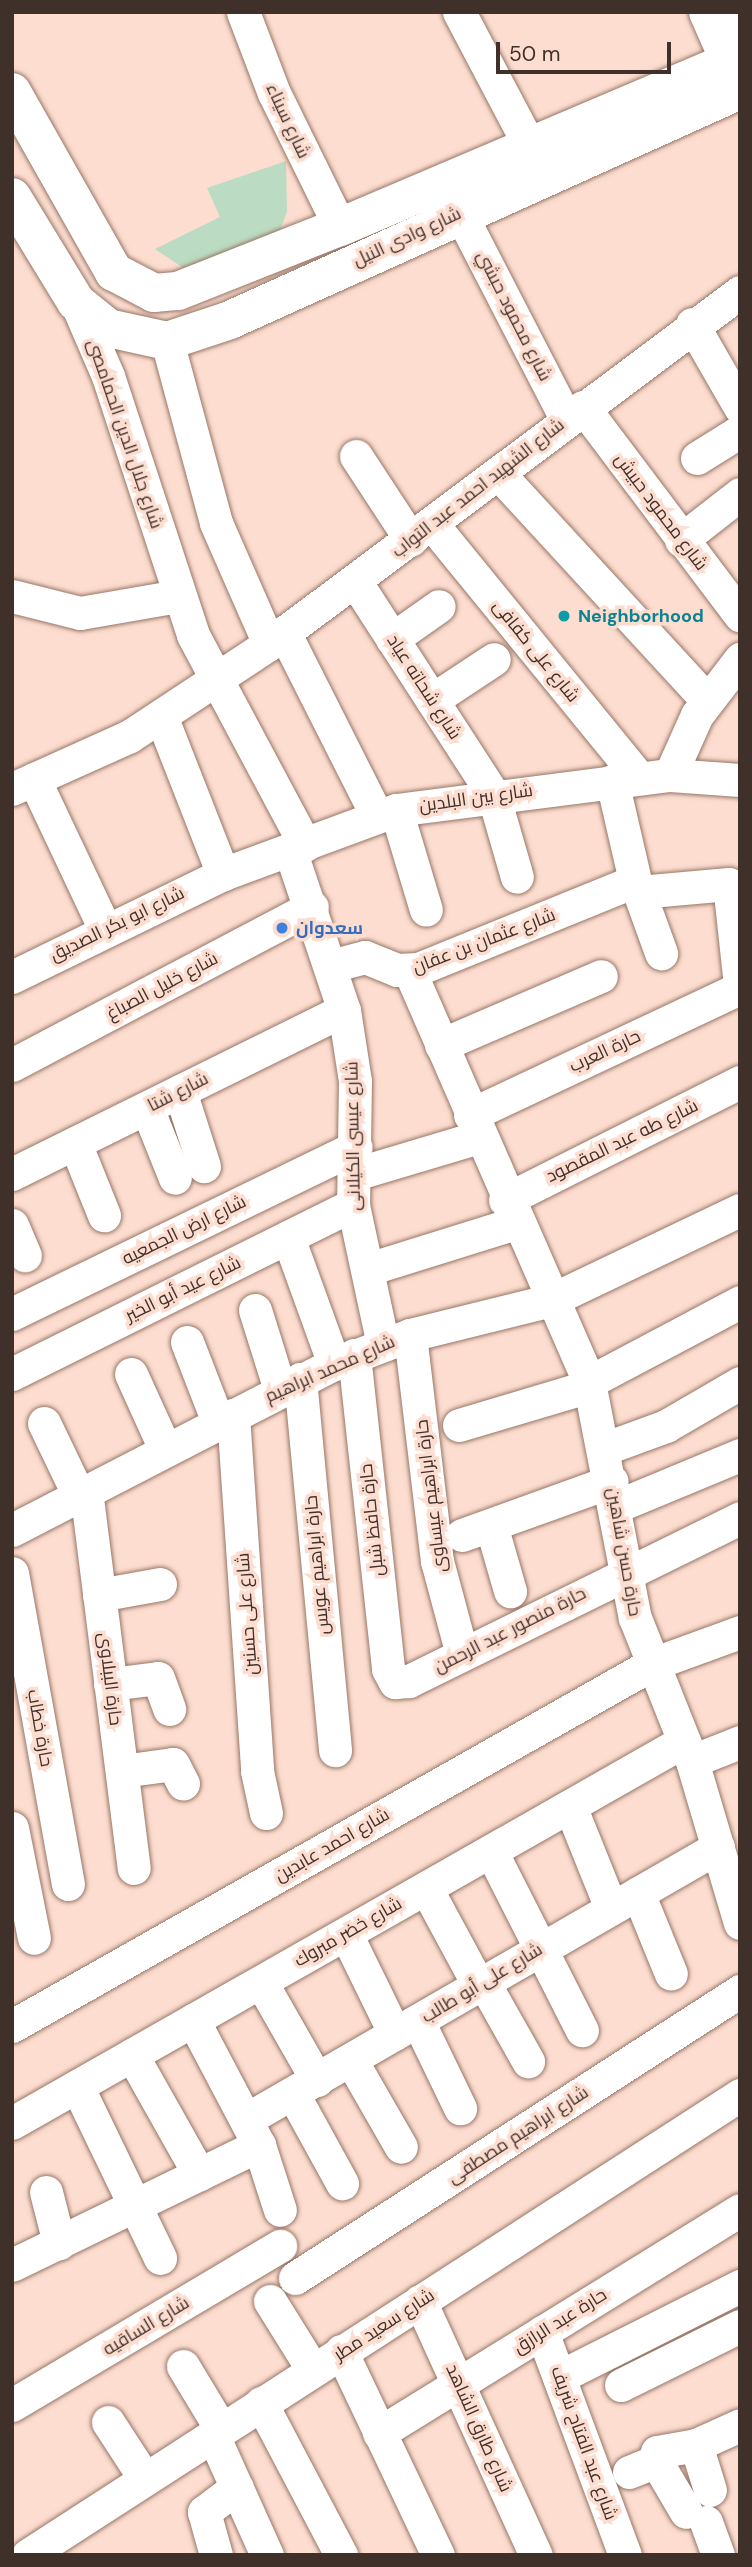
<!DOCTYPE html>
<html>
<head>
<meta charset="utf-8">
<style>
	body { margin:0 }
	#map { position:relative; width:752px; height:2567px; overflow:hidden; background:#fcddcf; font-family:"DM Sans",Cairo,sans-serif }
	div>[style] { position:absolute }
	.green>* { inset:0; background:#bbdcc2 }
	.roads { filter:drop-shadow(0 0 2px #987667) drop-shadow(0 0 2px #987667) }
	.minor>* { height:33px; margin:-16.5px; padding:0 16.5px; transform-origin:16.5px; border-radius:16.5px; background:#fff }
	.major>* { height:38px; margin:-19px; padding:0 19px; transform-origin:19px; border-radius:19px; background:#fff }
	.dots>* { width:19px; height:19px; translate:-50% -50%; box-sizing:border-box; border:4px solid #fcddcf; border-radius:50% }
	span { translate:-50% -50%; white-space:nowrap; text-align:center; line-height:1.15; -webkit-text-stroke:7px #fcddcf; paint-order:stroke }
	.street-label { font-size:18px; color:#3f302a }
	.culture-label { font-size:18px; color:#0d838f; font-weight:700 }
	.left { translate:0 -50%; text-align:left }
	.shop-label { font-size:18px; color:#366cbe; font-weight:700 }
	.frame { position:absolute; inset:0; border:14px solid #3f302a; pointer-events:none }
	.scale { position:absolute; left:496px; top:42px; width:175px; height:32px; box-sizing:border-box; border:4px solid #3f302a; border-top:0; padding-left:9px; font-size:21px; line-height:24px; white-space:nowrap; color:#3f302a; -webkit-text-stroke:5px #fcddcf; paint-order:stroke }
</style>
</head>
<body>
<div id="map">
	<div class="green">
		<div style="clip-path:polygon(286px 161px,287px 212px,273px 248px,197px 277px,155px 249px,220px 217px,207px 188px)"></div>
	</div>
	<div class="roads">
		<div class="minor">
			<div style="left:243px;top:12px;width:87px;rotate:69.1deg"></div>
			<div style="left:274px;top:93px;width:149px;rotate:63.8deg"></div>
			<div style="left:459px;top:12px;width:150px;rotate:62.2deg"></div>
			<div style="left:705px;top:12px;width:55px;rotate:66.3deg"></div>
			<div style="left:732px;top:12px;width:20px;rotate:66deg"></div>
			<div style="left:460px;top:213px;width:233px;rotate:62.7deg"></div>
			<div style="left:76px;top:302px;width:81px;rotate:66.6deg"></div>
			<div style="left:108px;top:376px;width:273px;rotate:71.8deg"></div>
			<div style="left:193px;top:635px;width:238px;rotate:61.9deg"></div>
			<div style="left:692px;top:324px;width:96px;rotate:60deg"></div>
			<div style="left:167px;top:341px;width:188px;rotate:74.9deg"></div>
			<div style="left:216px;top:523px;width:132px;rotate:66.3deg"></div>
			<div style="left:583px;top:407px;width:261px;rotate:53deg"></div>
			<div style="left:356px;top:456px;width:100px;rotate:56.8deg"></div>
			<div style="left:697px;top:458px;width:51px;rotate:-32.1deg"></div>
			<div style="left:498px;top:473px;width:309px;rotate:47.4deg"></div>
			<div style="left:432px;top:524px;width:328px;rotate:50.8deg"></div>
			<div style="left:681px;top:540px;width:75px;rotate:-37.9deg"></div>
			<div style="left:355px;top:581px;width:254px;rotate:57.1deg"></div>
			<div style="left:493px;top:794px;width:86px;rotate:73.9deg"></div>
			<div style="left:12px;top:596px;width:70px;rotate:14deg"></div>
			<div style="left:80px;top:613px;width:98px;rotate:-9.9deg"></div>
			<div style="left:284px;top:632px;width:206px;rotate:63.2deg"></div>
			<div style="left:392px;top:639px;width:57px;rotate:-35.1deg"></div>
			<div style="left:432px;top:700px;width:74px;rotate:-33.5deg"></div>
			<div style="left:161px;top:716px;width:170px;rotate:68.6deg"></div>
			<div style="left:670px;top:775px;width:66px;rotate:-65.8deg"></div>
			<div style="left:697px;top:715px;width:71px;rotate:-52.5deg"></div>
			<div style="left:34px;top:779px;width:166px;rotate:64.7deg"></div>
			<div style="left:612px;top:781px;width:103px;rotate:77deg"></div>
			<div style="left:635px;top:881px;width:77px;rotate:70.1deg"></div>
			<div style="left:12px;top:789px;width:129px;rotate:-24.2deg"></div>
			<div style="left:130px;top:736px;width:167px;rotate:-33.5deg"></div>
			<div style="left:269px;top:644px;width:588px;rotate:-36.77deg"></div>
			<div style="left:396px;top:810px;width:104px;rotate:73.3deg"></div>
			<div style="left:290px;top:850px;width:169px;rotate:71.4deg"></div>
			<div style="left:344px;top:1010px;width:72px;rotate:81.2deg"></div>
			<div style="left:355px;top:1081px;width:124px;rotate:90.9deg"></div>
			<div style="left:353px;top:1205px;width:143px;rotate:77.9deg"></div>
			<div style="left:639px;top:892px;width:90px;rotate:-5.1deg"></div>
			<div style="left:729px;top:884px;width:103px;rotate:83.8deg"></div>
			<div style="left:331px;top:966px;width:35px;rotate:-15deg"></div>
			<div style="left:365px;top:957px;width:35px;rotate:22deg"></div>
			<div style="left:397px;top:970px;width:21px;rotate:-3deg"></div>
			<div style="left:418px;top:969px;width:234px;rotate:-22.1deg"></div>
			<div style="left:410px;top:972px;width:447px;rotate:66.4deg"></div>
			<div style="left:589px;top:1382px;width:240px;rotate:79deg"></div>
			<div style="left:635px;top:1618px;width:154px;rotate:68.3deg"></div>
			<div style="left:692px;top:1761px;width:169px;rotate:73.5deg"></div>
			<div style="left:12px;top:977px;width:235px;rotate:-26deg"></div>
			<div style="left:223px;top:874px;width:184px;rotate:-20.3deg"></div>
			<div style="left:396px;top:810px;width:276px;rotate:-7.3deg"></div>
			<div style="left:670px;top:775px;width:70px;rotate:4.1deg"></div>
			<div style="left:441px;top:1045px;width:174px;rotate:-23.3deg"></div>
			<div style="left:12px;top:1065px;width:339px;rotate:-27.8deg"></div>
			<div style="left:180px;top:1091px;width:79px;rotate:72.3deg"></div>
			<div style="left:147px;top:1108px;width:75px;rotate:68.2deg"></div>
			<div style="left:470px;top:1115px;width:298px;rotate:-25.2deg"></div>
			<div style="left:75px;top:1143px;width:78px;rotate:68.1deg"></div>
			<div style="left:12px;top:1174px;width:370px;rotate:-26.3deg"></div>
			<div style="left:355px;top:1174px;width:129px;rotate:-16.6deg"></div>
			<div style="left:505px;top:1200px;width:263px;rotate:-26.7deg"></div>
			<div style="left:12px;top:1225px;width:33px;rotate:67deg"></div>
			<div style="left:288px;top:1237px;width:135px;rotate:70.1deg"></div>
			<div style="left:368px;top:1269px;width:155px;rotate:-17.3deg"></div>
			<div style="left:255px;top:1310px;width:84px;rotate:72.6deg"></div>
			<div style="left:12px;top:1314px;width:382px;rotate:-25.9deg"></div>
			<div style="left:410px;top:1335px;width:228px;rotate:83.2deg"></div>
			<div style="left:437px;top:1561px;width:96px;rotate:75deg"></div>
			<div style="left:187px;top:1342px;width:86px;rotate:68.8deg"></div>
			<div style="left:354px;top:1355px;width:316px;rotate:83.8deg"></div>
			<div style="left:388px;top:1669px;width:15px;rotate:62deg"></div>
			<div style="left:395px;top:1682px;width:14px;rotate:-4deg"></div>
			<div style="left:409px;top:1681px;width:369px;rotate:-26.2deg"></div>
			<div style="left:12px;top:1374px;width:381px;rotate:-26.4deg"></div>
			<div style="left:131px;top:1374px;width:82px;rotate:65.6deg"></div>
			<div style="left:300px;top:1379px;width:373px;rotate:84.6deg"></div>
			<div style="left:589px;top:1382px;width:171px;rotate:-27.9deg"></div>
			<div style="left:233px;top:1415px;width:357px;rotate:86.1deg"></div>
			<div style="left:257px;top:1771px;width:43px;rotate:77.9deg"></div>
			<div style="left:44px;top:1423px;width:79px;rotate:64.4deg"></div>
			<div style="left:459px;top:1425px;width:137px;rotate:-16.6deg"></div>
			<div style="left:606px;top:1448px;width:64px;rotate:-20.1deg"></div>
			<div style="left:666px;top:1426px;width:86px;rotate:-30.2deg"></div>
			<div style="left:86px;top:1490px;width:381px;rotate:82.8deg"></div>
			<div style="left:617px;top:1506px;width:133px;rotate:-22.5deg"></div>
			<div style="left:491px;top:1525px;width:69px;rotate:73.9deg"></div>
			<div style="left:12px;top:1530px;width:362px;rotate:-27.3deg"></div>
			<div style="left:334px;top:1364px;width:81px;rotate:-20.9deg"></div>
			<div style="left:410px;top:1335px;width:145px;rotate:-13.9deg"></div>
			<div style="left:551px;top:1300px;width:209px;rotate:-25.5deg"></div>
			<div style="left:462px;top:1535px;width:159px;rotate:-19.8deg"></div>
			<div style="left:12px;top:1573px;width:316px;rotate:79.8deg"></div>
			<div style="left:99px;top:1595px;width:62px;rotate:-10.2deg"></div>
			<div style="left:110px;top:1684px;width:48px;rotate:-7.1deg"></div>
			<div style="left:158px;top:1678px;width:33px;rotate:70deg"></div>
			<div style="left:692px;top:1761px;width:52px;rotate:-21.6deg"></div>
			<div style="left:122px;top:1771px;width:51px;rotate:-7.8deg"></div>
			<div style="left:173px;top:1764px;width:22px;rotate:63deg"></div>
			<div style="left:570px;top:1806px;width:110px;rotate:68.1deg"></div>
			<div style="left:12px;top:1828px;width:112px;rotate:78.7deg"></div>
			<div style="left:491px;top:1851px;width:201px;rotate:63.1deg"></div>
			<div style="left:426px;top:1888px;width:111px;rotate:61.6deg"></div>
			<div style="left:638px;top:1893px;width:87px;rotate:67.8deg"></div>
			<div style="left:346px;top:1934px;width:111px;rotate:63.9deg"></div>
			<div style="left:261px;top:1982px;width:113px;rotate:60.3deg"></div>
			<div style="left:484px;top:1983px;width:90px;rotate:60.6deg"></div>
			<div style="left:193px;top:2020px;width:141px;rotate:62.2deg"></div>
			<div style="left:259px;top:2145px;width:68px;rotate:72.1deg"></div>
			<div style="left:418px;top:2021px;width:97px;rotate:64.2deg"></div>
			<div style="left:12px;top:2026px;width:735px;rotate:-29.49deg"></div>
			<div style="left:652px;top:1664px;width:94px;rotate:-20deg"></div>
			<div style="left:132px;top:2055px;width:137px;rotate:60.6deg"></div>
			<div style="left:351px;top:2060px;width:100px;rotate:60.1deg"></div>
			<div style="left:77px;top:2086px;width:191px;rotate:64.2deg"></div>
			<div style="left:293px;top:2094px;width:102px;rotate:61.2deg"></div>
			<div style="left:247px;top:2119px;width:544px;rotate:-30.01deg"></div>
			<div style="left:12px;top:2123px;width:773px;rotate:-29.62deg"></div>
			<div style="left:46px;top:2192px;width:53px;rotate:75.7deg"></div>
			<div style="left:12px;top:2265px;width:275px;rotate:-25.9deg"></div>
			<div style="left:295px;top:2278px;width:530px;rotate:-32.82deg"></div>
			<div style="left:270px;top:2301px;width:81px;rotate:58.1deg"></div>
			<div style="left:420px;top:2301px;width:279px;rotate:65.5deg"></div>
			<div style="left:542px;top:2332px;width:238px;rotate:69.6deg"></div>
			<div style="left:341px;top:2351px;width:226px;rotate:64.6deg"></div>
			<div style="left:183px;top:2366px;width:74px;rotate:58.9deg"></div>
			<div style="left:559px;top:2377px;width:203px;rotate:-26.7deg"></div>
			<div style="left:621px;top:2385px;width:133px;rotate:-26.4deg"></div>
			<div style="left:261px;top:2403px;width:172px;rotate:62.2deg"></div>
			<div style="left:12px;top:2405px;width:312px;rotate:-30.7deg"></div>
			<div style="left:108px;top:2422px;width:68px;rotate:57deg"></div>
			<div style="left:379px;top:2433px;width:424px;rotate:-31.7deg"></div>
			<div style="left:213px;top:2435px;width:132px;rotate:65.8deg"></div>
			<div style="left:696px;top:2445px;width:47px;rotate:72.7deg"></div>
			<div style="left:656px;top:2461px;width:59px;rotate:59.5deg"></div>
			<div style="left:629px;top:2472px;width:29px;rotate:-22deg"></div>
			<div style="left:656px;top:2461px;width:9px;rotate:-84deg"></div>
			<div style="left:657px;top:2452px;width:40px;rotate:-10deg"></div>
			<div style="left:696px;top:2445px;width:48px;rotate:-24.4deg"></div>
			<div style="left:706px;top:2522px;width:35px;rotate:70deg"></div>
			<div style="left:28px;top:2555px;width:848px;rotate:-32.87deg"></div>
			<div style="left:216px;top:2555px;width:45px;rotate:-105.6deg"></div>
			<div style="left:204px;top:2512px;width:41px;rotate:-37.1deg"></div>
		</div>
		<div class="major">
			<div style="left:12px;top:92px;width:207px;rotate:60.5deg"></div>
			<div style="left:114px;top:272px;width:45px;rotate:27.7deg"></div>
			<div style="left:154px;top:293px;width:24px;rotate:-5deg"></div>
			<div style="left:178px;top:291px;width:174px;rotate:-21.6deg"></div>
			<div style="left:340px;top:227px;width:435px;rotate:-23deg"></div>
			<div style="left:12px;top:197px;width:123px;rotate:58.6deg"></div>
			<div style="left:76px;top:302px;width:41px;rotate:39.1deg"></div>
			<div style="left:108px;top:328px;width:60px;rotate:12.4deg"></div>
			<div style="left:167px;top:341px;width:66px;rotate:-18.4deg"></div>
			<div style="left:230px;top:320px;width:559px;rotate:-24.27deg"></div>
		</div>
	</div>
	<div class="dots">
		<div style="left:564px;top:616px;background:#0f9aa8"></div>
		<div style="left:282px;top:928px;background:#3f7fe0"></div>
	</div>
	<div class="street-label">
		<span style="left:288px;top:121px;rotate:65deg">شارع سيناء</span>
		<span style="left:407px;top:237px;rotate:-25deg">شارع وادى النيل</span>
		<span style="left:514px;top:316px;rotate:63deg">شارع محمود حبشي</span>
		<span style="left:125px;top:434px;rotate:71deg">شارع جلال الدين الحمامصى</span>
		<span style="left:478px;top:488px;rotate:-38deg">شارع الشهيد احمد عبد التواب</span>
		<span style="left:661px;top:512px;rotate:53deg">شارع محمود حبيش</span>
		<span style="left:536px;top:651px;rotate:51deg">شارع على كفافى</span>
		<span style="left:424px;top:687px;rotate:57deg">شارع شحاته عياد</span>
		<span style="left:476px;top:798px;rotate:-8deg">شارع بين البلدين</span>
		<span style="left:117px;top:924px;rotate:-26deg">شارع ابو بكر الصديق</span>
		<span style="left:484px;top:941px;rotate:-21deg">شارع عثمان بن عفان</span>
		<span style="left:162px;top:986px;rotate:-28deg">شارع خليل الصباغ</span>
		<span style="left:605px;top:1051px;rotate:-25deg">حارة العرب</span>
		<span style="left:178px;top:1092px;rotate:-27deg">شارع شتا</span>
		<span style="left:353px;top:1136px;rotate:-91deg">شارع عيسى الكيلانى</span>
		<span style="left:622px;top:1141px;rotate:-26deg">شارع طه عبد المقصود</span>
		<span style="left:184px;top:1230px;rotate:-26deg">شارع ارض الجمعيه</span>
		<span style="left:183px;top:1289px;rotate:-26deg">شارع عيد أبو الخير</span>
		<span style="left:330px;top:1369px;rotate:-24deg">شارع محمد ابراهيم</span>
		<span style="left:431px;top:1496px;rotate:-97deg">حارة ابراهيم عيساوى</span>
		<span style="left:372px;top:1520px;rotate:-96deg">حارة حافظ شبل</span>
		<span style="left:624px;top:1552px;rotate:80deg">حارة حسن شاهين</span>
		<span style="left:317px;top:1565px;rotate:-95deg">حارة ابراهيم عويس</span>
		<span style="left:247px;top:1614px;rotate:-94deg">شارع على حسنين</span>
		<span style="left:510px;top:1630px;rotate:-27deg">حارة منصور عبد الرحمن</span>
		<span style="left:110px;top:1679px;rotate:83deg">حارة الببلاوى</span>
		<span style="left:40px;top:1728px;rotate:80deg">حارة خطاب</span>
		<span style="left:332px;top:1845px;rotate:-30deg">شارع احمد عابدين</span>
		<span style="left:348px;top:1932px;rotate:-30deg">شارع خضر مبروك</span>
		<span style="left:482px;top:1983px;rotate:-31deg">شارع على أبو طالب</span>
		<span style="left:518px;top:2135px;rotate:-33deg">شارع ابراهيم مصطفى</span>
		<span style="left:560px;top:2321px;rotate:-32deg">حارة عبد الرازق</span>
		<span style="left:384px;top:2325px;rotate:-33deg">شارع سعيد مطر</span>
		<span style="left:146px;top:2326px;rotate:-31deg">شارع الساقيه</span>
		<span style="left:479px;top:2428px;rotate:66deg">شارع طارق الشاهد</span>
		<span style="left:584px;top:2443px;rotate:70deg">شارع عبد الفتاح شريف</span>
	</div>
	<div class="culture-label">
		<span class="left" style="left:578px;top:616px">Neighborhood</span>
	</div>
	<div class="shop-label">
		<span class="left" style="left:296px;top:928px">سعدوان</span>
	</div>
	<div class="frame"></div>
	<div class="scale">50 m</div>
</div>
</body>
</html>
